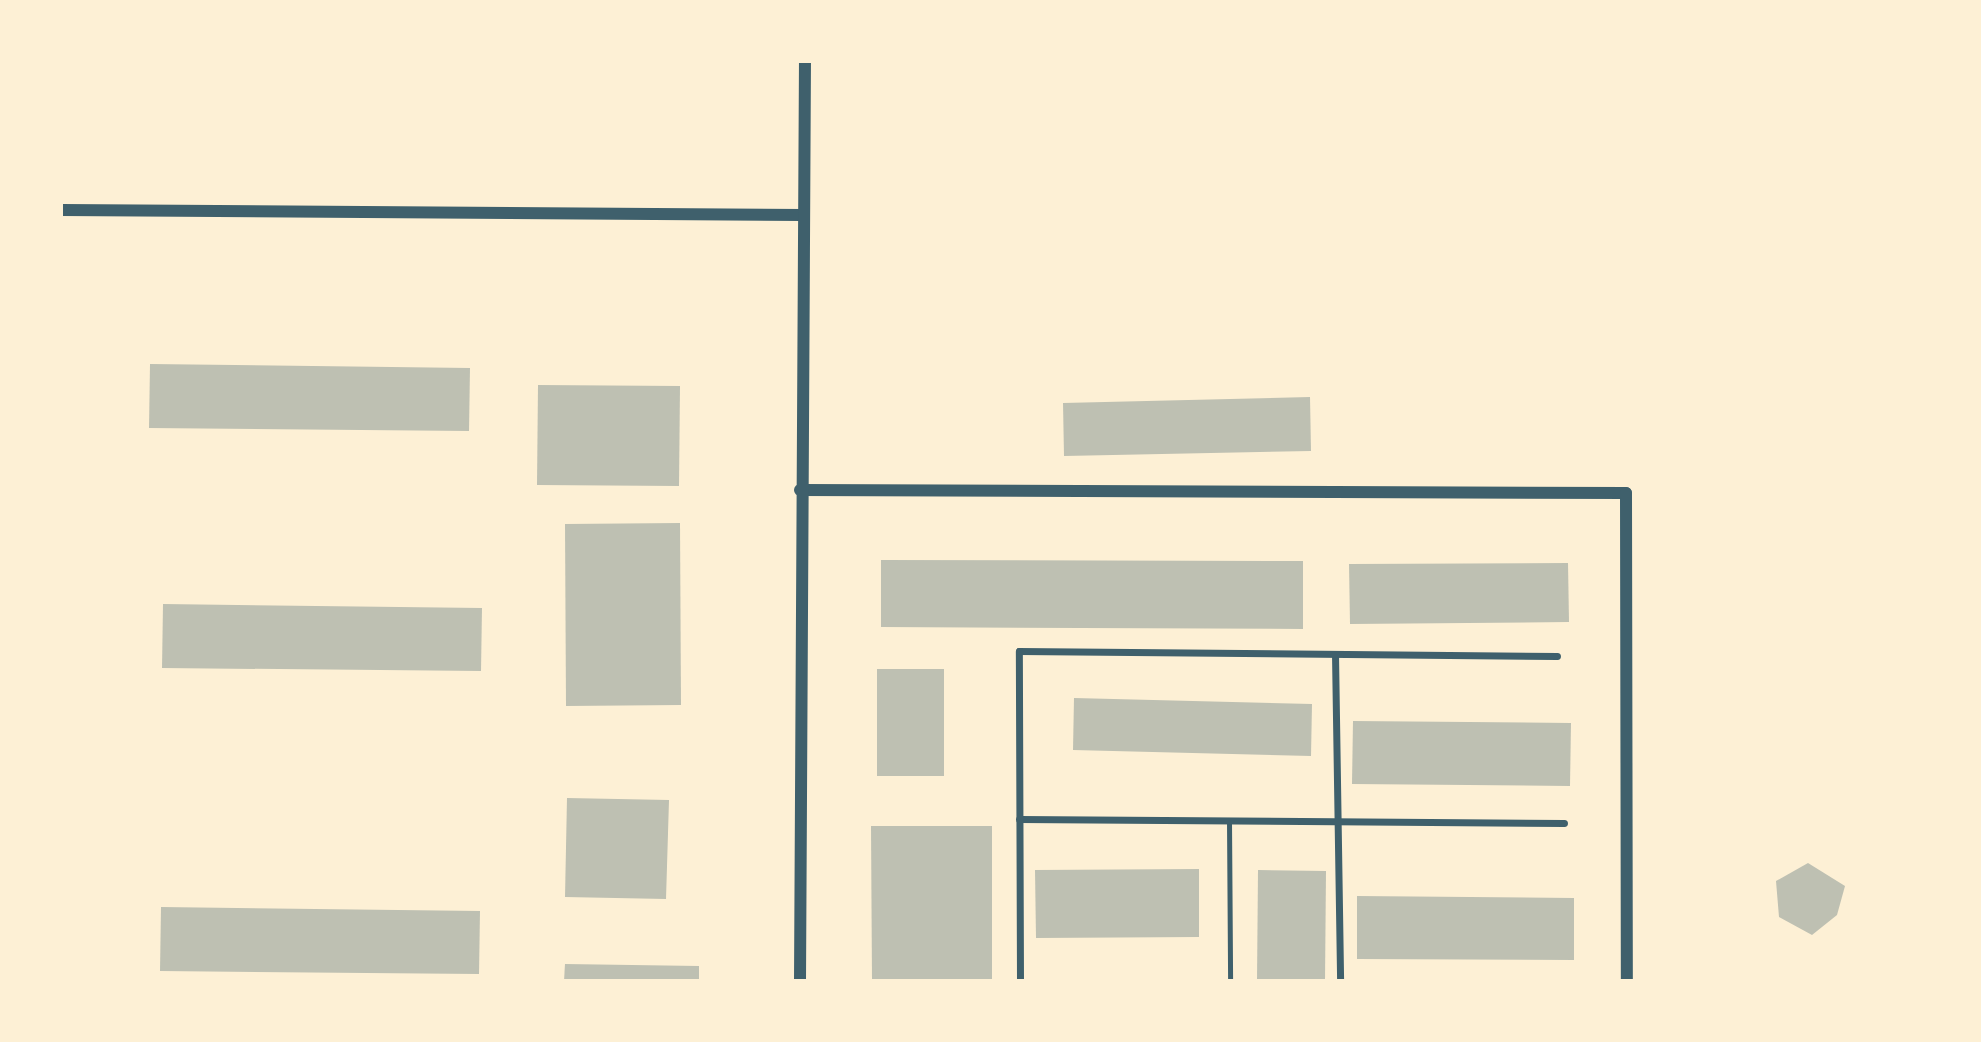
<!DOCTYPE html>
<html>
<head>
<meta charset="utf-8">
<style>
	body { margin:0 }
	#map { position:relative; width:1981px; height:1042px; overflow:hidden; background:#fdf0d5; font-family:Roboto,sans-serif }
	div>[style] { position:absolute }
	.building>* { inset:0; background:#bec0b2 }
	.service>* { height:5px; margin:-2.5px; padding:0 2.5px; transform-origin:2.5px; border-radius:2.5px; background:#3f606c }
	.minor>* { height:7px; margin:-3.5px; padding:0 3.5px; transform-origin:3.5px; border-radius:3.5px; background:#3f606c }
	.tertiary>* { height:12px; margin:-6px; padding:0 6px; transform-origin:6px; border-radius:6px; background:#3f606c }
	span { translate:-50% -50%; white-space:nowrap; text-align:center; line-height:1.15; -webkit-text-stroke:5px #fdf0d5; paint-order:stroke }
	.frame { position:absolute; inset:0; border:63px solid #fdf0d5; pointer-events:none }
</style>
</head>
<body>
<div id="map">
	<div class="building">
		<div style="clip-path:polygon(150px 364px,470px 368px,469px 431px,149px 428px)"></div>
		<div style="clip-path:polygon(538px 385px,680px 386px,679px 486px,537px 485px)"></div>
		<div style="clip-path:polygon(1310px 397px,1311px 451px,1064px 456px,1063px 403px)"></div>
		<div style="clip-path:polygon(680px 523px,681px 705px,566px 706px,565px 524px)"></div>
		<div style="clip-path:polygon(881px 560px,1303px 561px,1303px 629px,881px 627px)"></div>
		<div style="clip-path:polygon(1568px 563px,1569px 622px,1350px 624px,1349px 564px)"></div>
		<div style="clip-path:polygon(163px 604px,482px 608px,481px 671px,162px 668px)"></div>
		<div style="clip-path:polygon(877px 669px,944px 669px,944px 776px,877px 776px)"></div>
		<div style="clip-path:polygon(1074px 698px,1312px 704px,1311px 756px,1073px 750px)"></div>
		<div style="clip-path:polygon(1353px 721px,1571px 723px,1570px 786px,1352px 784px)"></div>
		<div style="clip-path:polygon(567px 798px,669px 800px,666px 899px,565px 897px)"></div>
		<div style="clip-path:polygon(871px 826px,992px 826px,992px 981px,872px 981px)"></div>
		<div style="clip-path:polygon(1808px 863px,1845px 886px,1837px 915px,1812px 935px,1779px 917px,1776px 881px)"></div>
		<div style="clip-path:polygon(1199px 869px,1199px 937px,1036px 938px,1035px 870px)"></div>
		<div style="clip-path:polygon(1258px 870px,1326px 871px,1325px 981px,1257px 981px)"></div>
		<div style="clip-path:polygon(1357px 896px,1574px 898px,1574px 960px,1357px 959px)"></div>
		<div style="clip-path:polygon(161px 907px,480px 911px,479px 974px,160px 971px)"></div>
		<div style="clip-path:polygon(565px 964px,699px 966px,699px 981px,564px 981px)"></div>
	</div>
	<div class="service">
		<div style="left:1229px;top:821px;width:160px;rotate:89.6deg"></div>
	</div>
	<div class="minor">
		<div style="left:1335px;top:654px;width:327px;rotate:89.1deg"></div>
		<div style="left:1019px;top:819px;width:545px;rotate:0.42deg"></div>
		<div style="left:1020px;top:981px;width:330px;rotate:-90.2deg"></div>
		<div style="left:1019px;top:651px;width:538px;rotate:0.53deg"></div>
	</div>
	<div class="tertiary">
		<div style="left:61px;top:210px;width:742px;rotate:0.39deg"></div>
		<div style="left:800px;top:490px;width:826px;rotate:0.21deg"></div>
		<div style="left:1626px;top:493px;width:488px;rotate:89.9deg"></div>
		<div style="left:800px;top:981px;width:920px;rotate:-89.69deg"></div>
	</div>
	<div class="frame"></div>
</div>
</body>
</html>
